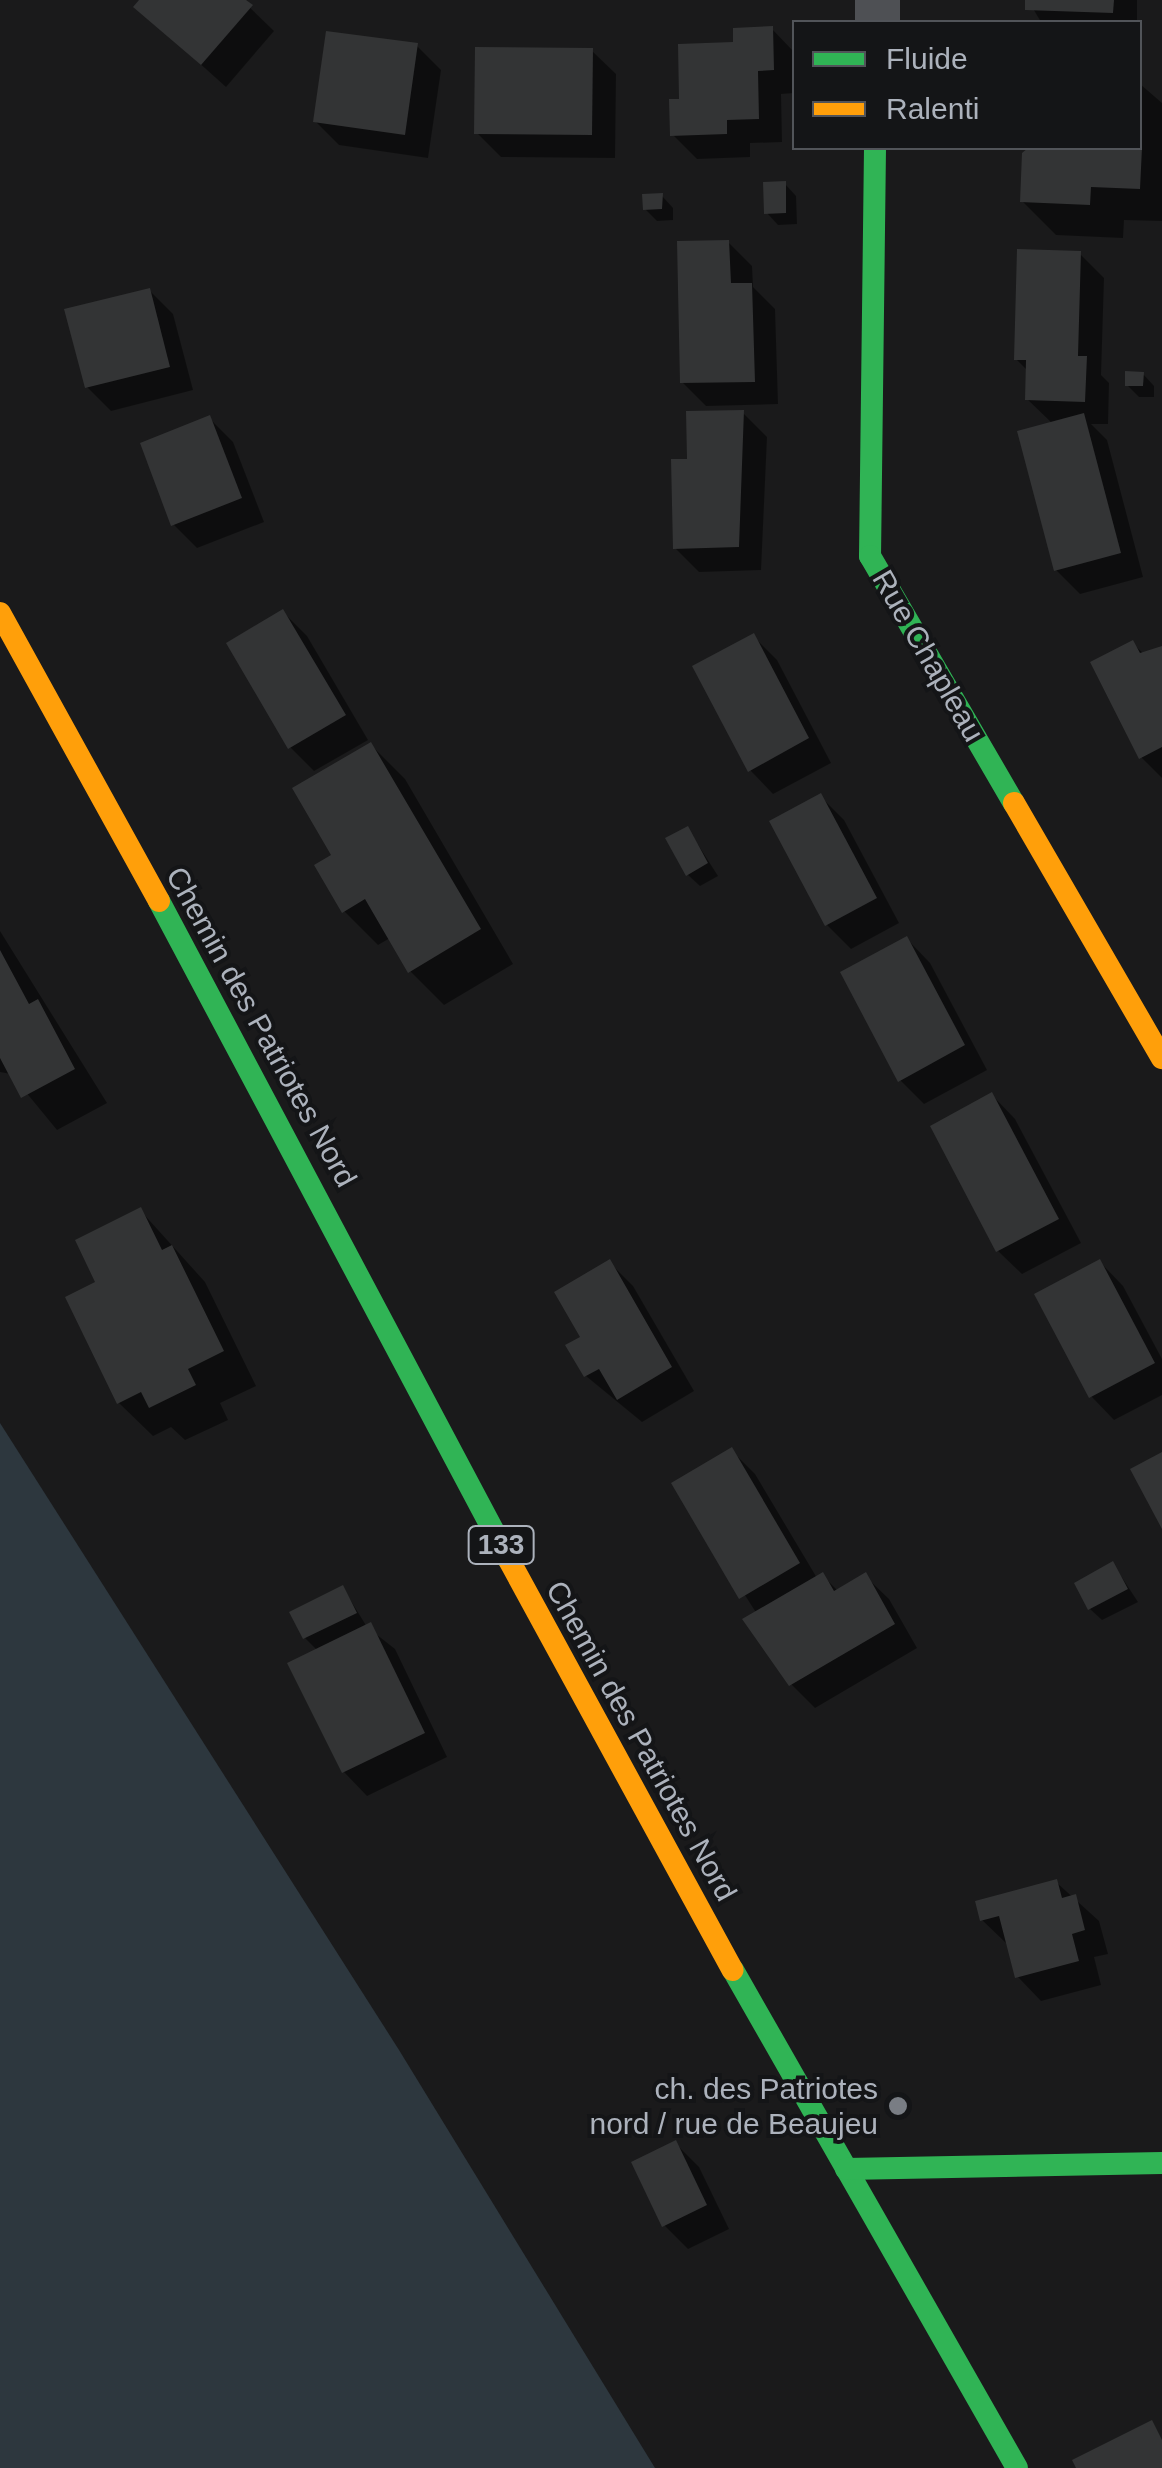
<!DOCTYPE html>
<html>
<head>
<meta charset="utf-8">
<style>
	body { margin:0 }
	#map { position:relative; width:1162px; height:2468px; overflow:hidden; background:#1a1a1b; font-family:Helvetica,sans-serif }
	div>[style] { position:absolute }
	.water>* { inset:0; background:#2d373e }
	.shadow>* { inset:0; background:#0007 }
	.building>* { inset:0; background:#333435 }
	.street>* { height:45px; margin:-22.5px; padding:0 22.5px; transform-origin:22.5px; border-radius:22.5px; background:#4e5054 }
	.fast>* { height:22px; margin:-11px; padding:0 11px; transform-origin:11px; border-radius:11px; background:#30b455 }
	.slow>* { height:22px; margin:-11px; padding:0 11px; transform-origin:11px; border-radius:11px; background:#ff9f0a }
	.dots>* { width:28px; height:28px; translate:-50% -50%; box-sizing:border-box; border:5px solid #141517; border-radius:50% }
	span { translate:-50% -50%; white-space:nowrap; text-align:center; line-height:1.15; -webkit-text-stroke:8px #141517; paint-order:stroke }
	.shield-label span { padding:2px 8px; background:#141517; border:2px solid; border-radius:8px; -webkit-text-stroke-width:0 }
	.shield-label { font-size:28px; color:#acb2bc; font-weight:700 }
	.street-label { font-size:30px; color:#acb2bc }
	.poi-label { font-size:30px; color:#acb2bc }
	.right { translate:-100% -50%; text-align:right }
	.legend { position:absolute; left:792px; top:20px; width:350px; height:130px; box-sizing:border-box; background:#141517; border:2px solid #515459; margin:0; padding:12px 18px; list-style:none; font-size:30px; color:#acb2bc }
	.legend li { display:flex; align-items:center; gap:20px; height:50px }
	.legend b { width:50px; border:2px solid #515459 }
</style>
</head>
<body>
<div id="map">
	<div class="water">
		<div style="clip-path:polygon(0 1423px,399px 2050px,655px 2468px,0 2468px)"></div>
	</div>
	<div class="shadow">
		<div style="clip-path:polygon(142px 0,242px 0,274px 31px,226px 87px,137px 7px)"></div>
		<div style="clip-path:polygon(1028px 0,1137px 0,1137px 22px,1041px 22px)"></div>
		<div style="clip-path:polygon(772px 29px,794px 52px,794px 93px,781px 94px,782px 142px,750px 143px,750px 157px,697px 159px,673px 135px,682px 101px,736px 44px)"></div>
		<div style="clip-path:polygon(417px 46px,441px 70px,428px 158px,339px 145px,315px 121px)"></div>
		<div style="clip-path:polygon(592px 51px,616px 74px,615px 158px,501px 157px,477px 133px)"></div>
		<div style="clip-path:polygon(1140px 84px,1162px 103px,1162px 221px,1124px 220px,1123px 238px,1056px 235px,1022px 201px,1027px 148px,1140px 148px)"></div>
		<div style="clip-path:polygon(785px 184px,796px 196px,797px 224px,778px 225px,767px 213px)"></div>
		<div style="clip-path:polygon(662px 196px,673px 208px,673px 220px,657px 221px,645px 209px)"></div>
		<div style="clip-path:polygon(728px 242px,752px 266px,753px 287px,775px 309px,778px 404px,706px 406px,682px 382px)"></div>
		<div style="clip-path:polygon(1080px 254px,1104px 278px,1101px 375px,1109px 383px,1108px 424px,1091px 424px,1107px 440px,1143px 577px,1080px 594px,1056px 570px,1053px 424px,1027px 399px,1028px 371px,1016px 359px)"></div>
		<div style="clip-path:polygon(149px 290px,173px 314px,193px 390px,111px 411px,87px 387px)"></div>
		<div style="clip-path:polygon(1143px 374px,1154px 386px,1154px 397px,1139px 397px,1127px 385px)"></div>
		<div style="clip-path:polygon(743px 413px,767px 437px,761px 570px,699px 572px,675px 548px,689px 461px)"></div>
		<div style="clip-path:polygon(209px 418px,233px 442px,264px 522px,197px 548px,174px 525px)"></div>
		<div style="clip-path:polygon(283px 612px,307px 636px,368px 740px,314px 771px,290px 747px)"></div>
		<div style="clip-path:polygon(753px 636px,777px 660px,831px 763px,773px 794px,750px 770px)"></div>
		<div style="clip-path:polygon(1132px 643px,1144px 654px,1162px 648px,1162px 778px,1141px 757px)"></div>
		<div style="clip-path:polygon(371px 745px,405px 779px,513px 964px,444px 1005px,410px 971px,390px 938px,378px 945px,344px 911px,335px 856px)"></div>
		<div style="clip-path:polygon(820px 796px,844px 820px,899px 923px,851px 949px,827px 925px)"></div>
		<div style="clip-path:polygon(688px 829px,718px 876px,700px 886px,688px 875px)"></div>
		<div style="clip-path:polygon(0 931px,107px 1103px,57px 1130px,11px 1074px,0 1072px)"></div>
		<div style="clip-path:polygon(907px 939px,930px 963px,987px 1070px,924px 1104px,900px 1080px)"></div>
		<div style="clip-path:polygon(992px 1095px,1015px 1119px,1081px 1243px,1022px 1274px,998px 1251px)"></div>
		<div style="clip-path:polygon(140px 1210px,205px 1282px,256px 1386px,220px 1403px,228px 1420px,185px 1440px,171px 1427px,153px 1436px,119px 1403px,99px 1284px)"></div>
		<div style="clip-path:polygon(1100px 1262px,1123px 1286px,1162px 1359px,1162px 1395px,1114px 1420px,1091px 1396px)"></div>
		<div style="clip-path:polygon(610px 1263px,633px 1286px,694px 1391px,642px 1422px,586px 1376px,583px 1338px)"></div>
		<div style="clip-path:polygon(731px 1450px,755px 1474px,817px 1578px,822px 1575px,838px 1591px,865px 1576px,889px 1599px,917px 1648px,815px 1708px,791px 1684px,757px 1614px,674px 1484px)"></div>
		<div style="clip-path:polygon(1113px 1564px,1138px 1602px,1102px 1620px,1090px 1609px)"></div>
		<div style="clip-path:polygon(343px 1588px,367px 1627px,395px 1649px,447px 1757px,367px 1796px,344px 1772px,318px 1651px,305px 1638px)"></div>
		<div style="clip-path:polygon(1056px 1882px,1099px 1921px,1108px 1954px,1094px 1957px,1101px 1985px,1041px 2001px,1018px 1977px,1006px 1943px,982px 1920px)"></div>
		<div style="clip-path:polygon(675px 2143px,699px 2167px,729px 2229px,688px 2249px,664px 2225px)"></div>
	</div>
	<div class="building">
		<div style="clip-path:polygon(139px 0,246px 0,253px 5px,201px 65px,133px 7px)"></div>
		<div style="clip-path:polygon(1025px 0,1114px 0,1113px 13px,1025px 10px)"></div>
		<div style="clip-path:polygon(773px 26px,774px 70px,758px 71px,759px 119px,727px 120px,727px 134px,670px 136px,669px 99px,679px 99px,678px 44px,733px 42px,733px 28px)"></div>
		<div style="clip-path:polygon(326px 31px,418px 43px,405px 135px,313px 122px)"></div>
		<div style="clip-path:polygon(475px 47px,593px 48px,592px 135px,474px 134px)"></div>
		<div style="clip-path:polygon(1028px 148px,1142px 148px,1140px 189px,1091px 187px,1090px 205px,1020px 202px,1022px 153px)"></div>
		<div style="clip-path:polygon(786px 181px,786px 213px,764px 214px,763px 182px)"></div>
		<div style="clip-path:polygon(663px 193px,662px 209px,643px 210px,642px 194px)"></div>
		<div style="clip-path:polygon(729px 240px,731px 283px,752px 283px,755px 382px,680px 383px,677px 241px)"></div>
		<div style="clip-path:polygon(1017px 249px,1081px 251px,1078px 356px,1087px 356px,1085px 402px,1025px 400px,1026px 360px,1014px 360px)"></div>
		<div style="clip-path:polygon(150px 288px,170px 367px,85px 388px,64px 309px)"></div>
		<div style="clip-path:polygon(1125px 371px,1144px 372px,1143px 386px,1125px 386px)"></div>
		<div style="clip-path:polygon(744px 410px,739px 547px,673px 549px,671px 459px,687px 459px,686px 411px)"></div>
		<div style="clip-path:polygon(1084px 413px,1121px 553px,1054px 571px,1017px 431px)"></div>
		<div style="clip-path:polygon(210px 415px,242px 498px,171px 526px,140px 443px)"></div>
		<div style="clip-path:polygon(283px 609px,346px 715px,288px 749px,226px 643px)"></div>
		<div style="clip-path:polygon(754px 633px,809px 738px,748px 772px,692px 666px)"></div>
		<div style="clip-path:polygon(1133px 640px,1140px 653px,1162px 646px,1162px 747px,1139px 759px,1090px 662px)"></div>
		<div style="clip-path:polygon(371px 742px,481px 929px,408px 973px,365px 899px,342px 913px,314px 865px,331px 855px,292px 788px)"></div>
		<div style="clip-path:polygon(821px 793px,877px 898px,825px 926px,769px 821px)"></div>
		<div style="clip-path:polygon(688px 826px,708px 863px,686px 876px,665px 838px)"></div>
		<div style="clip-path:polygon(907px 936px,965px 1045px,898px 1082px,840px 972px)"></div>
		<div style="clip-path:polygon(0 950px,29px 1004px,38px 999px,75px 1069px,21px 1098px,0 1058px)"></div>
		<div style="clip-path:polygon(992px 1092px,1059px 1219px,996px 1252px,930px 1126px)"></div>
		<div style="clip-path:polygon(141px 1207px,162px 1250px,172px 1245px,224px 1351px,188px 1369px,196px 1385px,149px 1408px,141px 1392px,117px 1404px,65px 1297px,95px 1282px,75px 1240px)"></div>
		<div style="clip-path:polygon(610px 1259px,672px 1367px,617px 1400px,599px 1369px,584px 1377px,565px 1345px,580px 1337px,554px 1292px)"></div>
		<div style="clip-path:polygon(1100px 1259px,1155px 1363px,1089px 1398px,1034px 1294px)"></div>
		<div style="clip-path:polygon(732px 1447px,800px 1563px,739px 1599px,671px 1483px)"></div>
		<div style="clip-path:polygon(1162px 1452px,1162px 1529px,1130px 1469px)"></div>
		<div style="clip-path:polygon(1113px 1561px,1128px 1589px,1088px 1610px,1074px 1583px)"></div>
		<div style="clip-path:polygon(823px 1572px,834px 1591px,866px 1572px,895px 1624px,789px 1686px,742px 1619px)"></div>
		<div style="clip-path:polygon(343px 1585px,357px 1613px,303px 1639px,289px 1612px)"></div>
		<div style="clip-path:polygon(371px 1622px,425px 1733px,342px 1773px,287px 1663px)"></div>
		<div style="clip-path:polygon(1057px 1879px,1062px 1898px,1076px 1894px,1085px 1930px,1072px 1934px,1079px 1961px,1015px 1978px,999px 1916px,980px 1921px,975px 1901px)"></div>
		<div style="clip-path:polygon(676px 2140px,707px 2205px,662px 2227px,631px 2162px)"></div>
		<div style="clip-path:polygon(1152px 2420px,1162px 2440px,1162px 2468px,1076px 2468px,1072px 2460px)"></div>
	</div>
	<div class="street">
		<div style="left:877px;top:22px;width:22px;rotate:-90deg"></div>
	</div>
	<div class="fast">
		<div style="left:875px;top:148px;width:408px;rotate:90.7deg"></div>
		<div style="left:870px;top:556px;width:286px;rotate:59.8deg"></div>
		<div style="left:159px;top:901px;width:746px;rotate:62.03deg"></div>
		<div style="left:733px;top:1970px;width:573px;rotate:60.3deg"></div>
		<div style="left:846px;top:2169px;width:316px;rotate:-1.1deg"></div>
	</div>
	<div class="slow">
		<div style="left:0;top:613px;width:329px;rotate:61.1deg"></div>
		<div style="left:1014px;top:803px;width:295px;rotate:59.9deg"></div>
		<div style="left:509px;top:1560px;width:467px;rotate:61.4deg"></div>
	</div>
	<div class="dots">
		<div style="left:898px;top:2106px;background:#797d84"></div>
	</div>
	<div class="shield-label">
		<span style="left:501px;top:1545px">133</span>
	</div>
	<div class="street-label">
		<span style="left:928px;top:656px;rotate:60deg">Rue Chapleau</span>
		<span style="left:261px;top:1027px;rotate:61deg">Chemin des Patriotes Nord</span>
		<span style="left:641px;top:1741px;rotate:61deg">Chemin des Patriotes Nord</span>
	</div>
	<div class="poi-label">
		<span class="right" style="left:878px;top:2106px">ch. des Patriotes<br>nord / rue de Beaujeu</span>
	</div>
	<ul class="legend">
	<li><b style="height:12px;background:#30b455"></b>Fluide</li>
	<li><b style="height:12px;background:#ff9f0a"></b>Ralenti</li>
	</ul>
</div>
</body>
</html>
